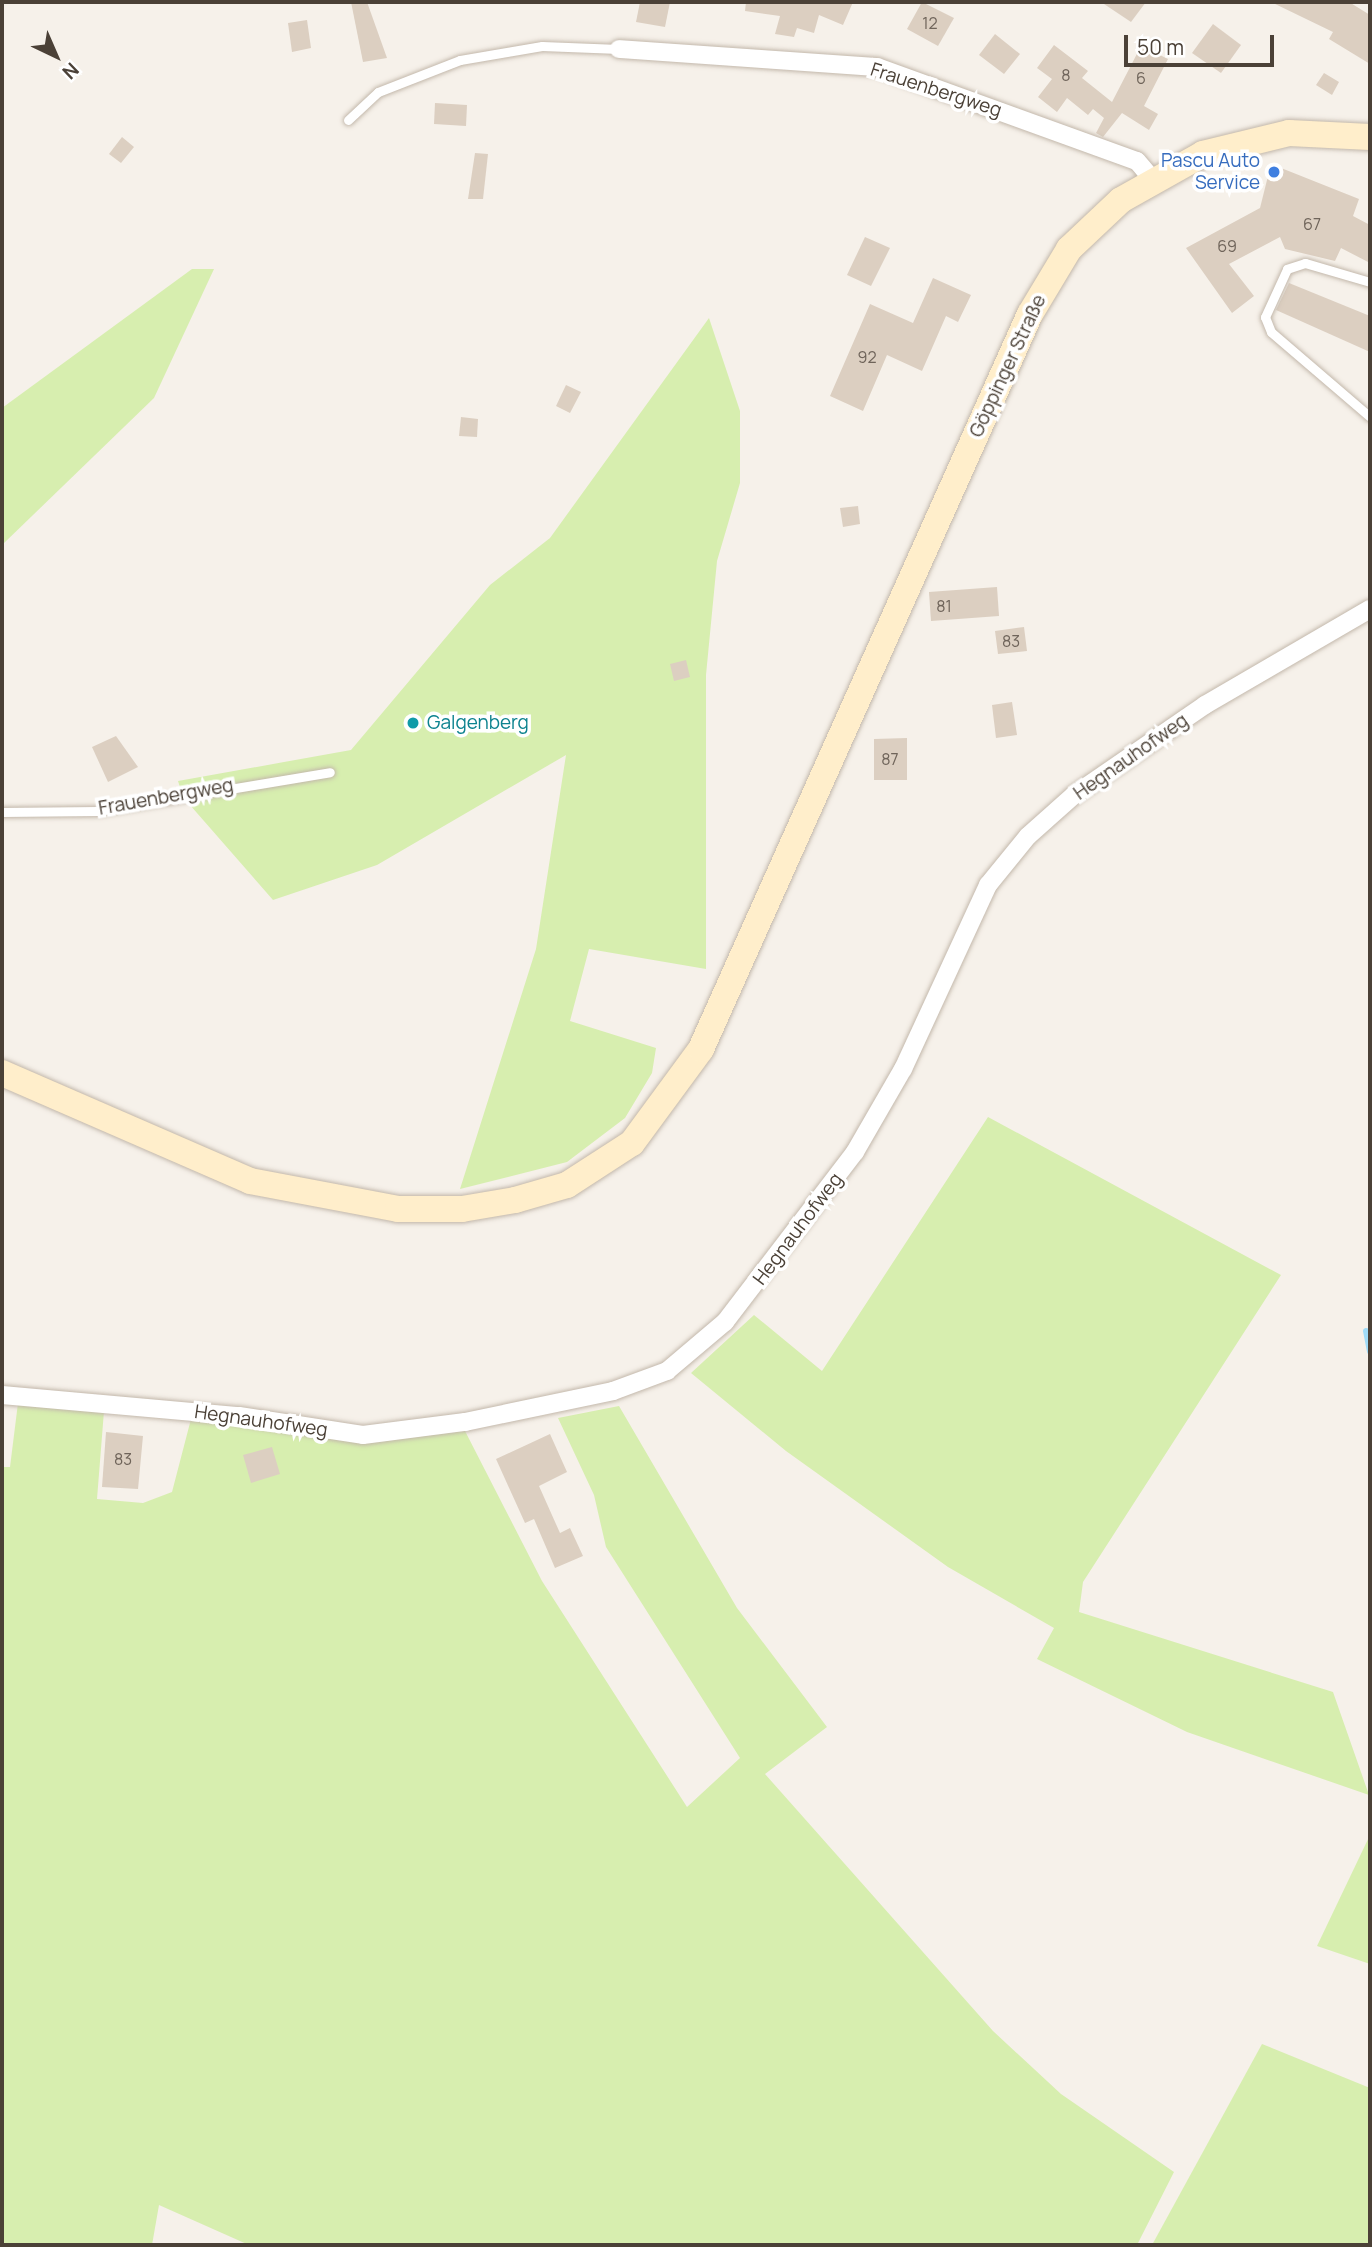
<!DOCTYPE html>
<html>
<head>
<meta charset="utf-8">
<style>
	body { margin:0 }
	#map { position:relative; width:1372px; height:2247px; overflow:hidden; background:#f6f1ea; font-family:Manrope,sans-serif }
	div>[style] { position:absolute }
	.green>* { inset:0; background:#d7eeaf }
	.stream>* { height:6px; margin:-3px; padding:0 3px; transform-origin:3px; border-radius:3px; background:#a1dcf8 }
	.building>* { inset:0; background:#dccfc1 }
	.roads { filter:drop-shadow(0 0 2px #c3b8ab) drop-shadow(0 0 2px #c3b8ab) }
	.service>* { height:9px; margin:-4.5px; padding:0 4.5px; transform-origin:4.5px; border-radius:4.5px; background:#fff }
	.minor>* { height:18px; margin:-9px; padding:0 9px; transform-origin:9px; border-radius:9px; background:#fff }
	.secondary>* { height:26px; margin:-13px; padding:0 13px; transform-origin:13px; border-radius:13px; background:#ffeecb }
	.dots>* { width:19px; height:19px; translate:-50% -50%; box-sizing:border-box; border:4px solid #fff; border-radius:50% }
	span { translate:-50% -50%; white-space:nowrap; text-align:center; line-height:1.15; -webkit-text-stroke:7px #fff; paint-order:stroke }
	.number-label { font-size:16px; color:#6f645a }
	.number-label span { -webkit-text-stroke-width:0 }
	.street-label { font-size:19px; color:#4b4137 }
	.shop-label { font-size:19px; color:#366cbe }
	.right { translate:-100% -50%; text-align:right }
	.culture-label { font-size:19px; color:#0d838f }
	.left { translate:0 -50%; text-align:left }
	.frame { position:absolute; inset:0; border:4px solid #4b4137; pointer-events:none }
	.north { position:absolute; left:21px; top:21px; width:70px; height:70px; -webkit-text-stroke:5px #fff; paint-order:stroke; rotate:136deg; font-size:19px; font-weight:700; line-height:28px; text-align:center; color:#4b4137 }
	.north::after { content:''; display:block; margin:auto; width:24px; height:32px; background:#4b4137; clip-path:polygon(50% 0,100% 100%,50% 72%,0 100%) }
	.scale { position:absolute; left:1124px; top:35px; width:150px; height:32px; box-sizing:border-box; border:4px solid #4b4137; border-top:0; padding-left:9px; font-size:21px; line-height:24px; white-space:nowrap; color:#4b4137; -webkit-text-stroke:5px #fff; paint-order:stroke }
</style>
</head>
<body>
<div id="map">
	<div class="green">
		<div style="clip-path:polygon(192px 269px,214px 269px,154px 398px,2px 545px,2px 408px)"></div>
		<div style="clip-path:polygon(709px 318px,740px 411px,740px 483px,717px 561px,706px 675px,706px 969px,589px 949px,570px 1021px,656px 1048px,652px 1073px,625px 1118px,567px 1162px,460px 1189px,536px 949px,566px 755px,377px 865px,273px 900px,183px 797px,178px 781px,351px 750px,490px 585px,550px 538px)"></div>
		<div style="clip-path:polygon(988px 1117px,1281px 1275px,1083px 1582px,1079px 1612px,1333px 1692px,1369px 1795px,1187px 1732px,1037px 1659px,1054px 1628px,948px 1567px,786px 1451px,691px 1373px,754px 1315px,822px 1371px)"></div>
		<div style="clip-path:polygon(18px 1403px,104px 1411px,97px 1499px,143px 1503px,172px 1492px,191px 1419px,373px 1442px,465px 1431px,542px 1581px,687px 1807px,740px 1758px,606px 1547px,594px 1495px,558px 1418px,619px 1406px,737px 1608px,827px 1727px,765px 1774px,993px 2031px,1061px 2094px,1174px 2172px,1137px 2245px,249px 2245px,159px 2205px,152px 2245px,2px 2245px,2px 1467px,10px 1467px)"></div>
		<div style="clip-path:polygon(1370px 1835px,1370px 1964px,1317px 1946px)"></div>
		<div style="clip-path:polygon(1262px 2044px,1370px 2088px,1370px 2245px,1152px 2245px)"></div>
	</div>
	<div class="stream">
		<div style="left:1366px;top:1331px;width:21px;rotate:79deg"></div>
	</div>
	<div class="building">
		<div style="clip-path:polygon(351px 2px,367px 2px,387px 58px,363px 62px)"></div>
		<div style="clip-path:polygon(640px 2px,670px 2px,665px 27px,636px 22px)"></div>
		<div style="clip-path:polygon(746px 2px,853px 2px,843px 25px,819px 15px,814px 33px,797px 28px,794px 37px,775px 34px,780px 16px,745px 11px)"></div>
		<div style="clip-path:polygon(922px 2px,954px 18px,938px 46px,907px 29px)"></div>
		<div style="clip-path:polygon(1101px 2px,1146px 2px,1131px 22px)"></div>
		<div style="clip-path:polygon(1271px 2px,1349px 2px,1370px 15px,1370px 64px,1329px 39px,1333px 32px)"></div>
		<div style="clip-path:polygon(307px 20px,311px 48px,292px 52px,288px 23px)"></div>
		<div style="clip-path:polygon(1213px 24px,1241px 45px,1221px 73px,1192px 53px)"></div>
		<div style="clip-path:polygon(995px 34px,1020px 54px,1004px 74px,979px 55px)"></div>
		<div style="clip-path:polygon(1054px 45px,1088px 71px,1082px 78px,1112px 102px,1141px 46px,1168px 59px,1144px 106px,1158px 114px,1149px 130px,1122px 113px,1103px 137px,1096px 133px,1104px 118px,1093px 109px,1088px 115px,1067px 98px,1057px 112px,1038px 97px,1052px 79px,1037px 68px)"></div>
		<div style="clip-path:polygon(1324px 73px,1339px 82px,1332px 95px,1316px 85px)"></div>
		<div style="clip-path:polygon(435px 103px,467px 105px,466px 126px,434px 124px)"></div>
		<div style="clip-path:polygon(122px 137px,134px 147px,121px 163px,109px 154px)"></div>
		<div style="clip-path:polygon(475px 153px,488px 154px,483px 199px,468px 199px)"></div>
		<div style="clip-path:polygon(1271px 164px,1359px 199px,1353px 216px,1370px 225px,1370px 263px,1341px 248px,1335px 261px,1285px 249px,1280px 237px,1229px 264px,1254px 296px,1232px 313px,1186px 248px,1260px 208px)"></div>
		<div style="clip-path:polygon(865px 237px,890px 248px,871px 286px,847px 275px)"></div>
		<div style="clip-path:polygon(933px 278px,971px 295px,958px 322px,946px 316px,922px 371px,887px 355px,863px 411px,830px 396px,870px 304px,913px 323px)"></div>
		<div style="clip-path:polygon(1289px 283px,1370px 316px,1370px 352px,1276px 310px)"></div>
		<div style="clip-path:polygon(566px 385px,581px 392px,570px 413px,556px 406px)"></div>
		<div style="clip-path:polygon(461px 417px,478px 419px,477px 437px,459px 436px)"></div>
		<div style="clip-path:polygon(858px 506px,860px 524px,843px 527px,840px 508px)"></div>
		<div style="clip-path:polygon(997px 587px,999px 616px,931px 621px,929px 592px)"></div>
		<div style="clip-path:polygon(1024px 627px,1027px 651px,998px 654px,995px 631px)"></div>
		<div style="clip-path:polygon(686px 660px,690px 677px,674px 681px,670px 664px)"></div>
		<div style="clip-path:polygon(1012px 702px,1017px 735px,996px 738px,992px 705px)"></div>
		<div style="clip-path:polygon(116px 736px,138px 767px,108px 782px,92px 747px)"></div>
		<div style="clip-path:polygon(907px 738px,907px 780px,874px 780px,874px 739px)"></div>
		<div style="clip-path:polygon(106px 1432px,143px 1436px,138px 1489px,102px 1487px)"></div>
		<div style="clip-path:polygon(550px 1434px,567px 1472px,539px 1486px,560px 1533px,570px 1528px,583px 1556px,555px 1568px,534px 1519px,525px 1523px,496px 1459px)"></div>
		<div style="clip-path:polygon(272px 1447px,280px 1474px,251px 1483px,243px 1455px)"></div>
	</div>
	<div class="roads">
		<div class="service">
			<div style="left:348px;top:120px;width:41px;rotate:-43deg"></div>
			<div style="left:378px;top:92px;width:88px;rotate:-21.3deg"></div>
			<div style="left:460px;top:60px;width:83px;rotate:-9.7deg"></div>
			<div style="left:542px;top:46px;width:77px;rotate:2.2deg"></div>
			<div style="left:1370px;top:282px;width:68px;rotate:-163.7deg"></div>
			<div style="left:1305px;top:263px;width:19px;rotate:162deg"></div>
			<div style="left:1287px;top:269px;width:53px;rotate:114.6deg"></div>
			<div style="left:1265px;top:317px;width:16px;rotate:68deg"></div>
			<div style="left:1271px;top:332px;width:130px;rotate:40.6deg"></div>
			<div style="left:2px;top:812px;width:96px;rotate:-0.6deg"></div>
			<div style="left:98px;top:811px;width:235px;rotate:-9.5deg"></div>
		</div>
		<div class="minor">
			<div style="left:619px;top:49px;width:259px;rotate:4deg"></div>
			<div style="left:877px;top:67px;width:276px;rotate:19.9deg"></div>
			<div style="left:1137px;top:161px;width:25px;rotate:50deg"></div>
			<div style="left:2px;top:1395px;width:238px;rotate:5.1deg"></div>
			<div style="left:239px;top:1416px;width:125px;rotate:8.7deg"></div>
			<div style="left:363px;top:1435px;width:103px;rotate:-7.3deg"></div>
			<div style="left:465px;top:1422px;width:151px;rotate:-11.8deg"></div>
			<div style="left:613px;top:1391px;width:58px;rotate:-20.3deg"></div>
			<div style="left:667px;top:1371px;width:76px;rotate:-40.2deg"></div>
			<div style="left:725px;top:1322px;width:214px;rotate:-52.6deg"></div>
			<div style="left:855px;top:1152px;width:96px;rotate:-60deg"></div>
			<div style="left:903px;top:1069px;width:203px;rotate:-65.2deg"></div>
			<div style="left:988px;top:885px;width:63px;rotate:-50.8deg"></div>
			<div style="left:1028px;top:836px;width:62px;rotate:-41.7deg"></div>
			<div style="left:1074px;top:795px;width:159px;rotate:-34.5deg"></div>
			<div style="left:1205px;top:705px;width:191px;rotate:-30.2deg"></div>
		</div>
		<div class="secondary">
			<div style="left:2px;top:1073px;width:270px;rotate:23.5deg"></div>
			<div style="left:250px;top:1181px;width:151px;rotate:10.7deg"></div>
			<div style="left:398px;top:1209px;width:64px"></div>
			<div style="left:462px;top:1209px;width:54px;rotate:-9.6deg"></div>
			<div style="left:515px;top:1200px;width:54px;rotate:-16.1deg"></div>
			<div style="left:567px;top:1185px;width:77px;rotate:-32.9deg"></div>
			<div style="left:632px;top:1143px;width:117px;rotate:-53.7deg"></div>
			<div style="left:701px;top:1049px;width:805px;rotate:-65.89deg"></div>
			<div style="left:1030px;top:314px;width:76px;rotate:-59deg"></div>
			<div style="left:1069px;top:249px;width:71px;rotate:-43.3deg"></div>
			<div style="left:1121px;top:200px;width:94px;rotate:-29.3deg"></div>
			<div style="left:1203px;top:154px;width:89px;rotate:-13.7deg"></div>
			<div style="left:1289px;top:133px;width:81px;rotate:2.8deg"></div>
		</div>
	</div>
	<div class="dots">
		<div style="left:1274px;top:172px;background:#3f7fe0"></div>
		<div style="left:413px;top:723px;background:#0f9aa8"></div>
	</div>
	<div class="number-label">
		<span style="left:930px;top:23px">12</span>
		<span style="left:1066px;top:75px">8</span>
		<span style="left:1141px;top:78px">6</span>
		<span style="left:1312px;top:224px">67</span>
		<span style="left:1227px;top:246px">69</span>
		<span style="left:867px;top:357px">92</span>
		<span style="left:944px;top:606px">81</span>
		<span style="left:1011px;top:641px">83</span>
		<span style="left:890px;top:759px">87</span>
		<span style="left:123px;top:1459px">83</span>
	</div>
	<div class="street-label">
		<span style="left:936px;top:90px;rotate:18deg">Frauenbergweg</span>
		<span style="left:1008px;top:366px;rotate:-65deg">Göppinger Straße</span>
		<span style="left:1131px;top:757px;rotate:-35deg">Hegnauhofweg</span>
		<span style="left:166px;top:797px;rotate:-10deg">Frauenbergweg</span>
		<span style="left:798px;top:1229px;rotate:-53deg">Hegnauhofweg</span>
		<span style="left:261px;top:1421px;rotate:8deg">Hegnauhofweg</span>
	</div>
	<div class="shop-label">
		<span class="right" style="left:1260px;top:172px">Pascu Auto<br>Service</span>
	</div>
	<div class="culture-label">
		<span class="left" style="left:427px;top:723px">Galgenberg</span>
	</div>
	<div class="frame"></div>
	<div class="north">N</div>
	<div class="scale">50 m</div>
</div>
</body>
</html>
